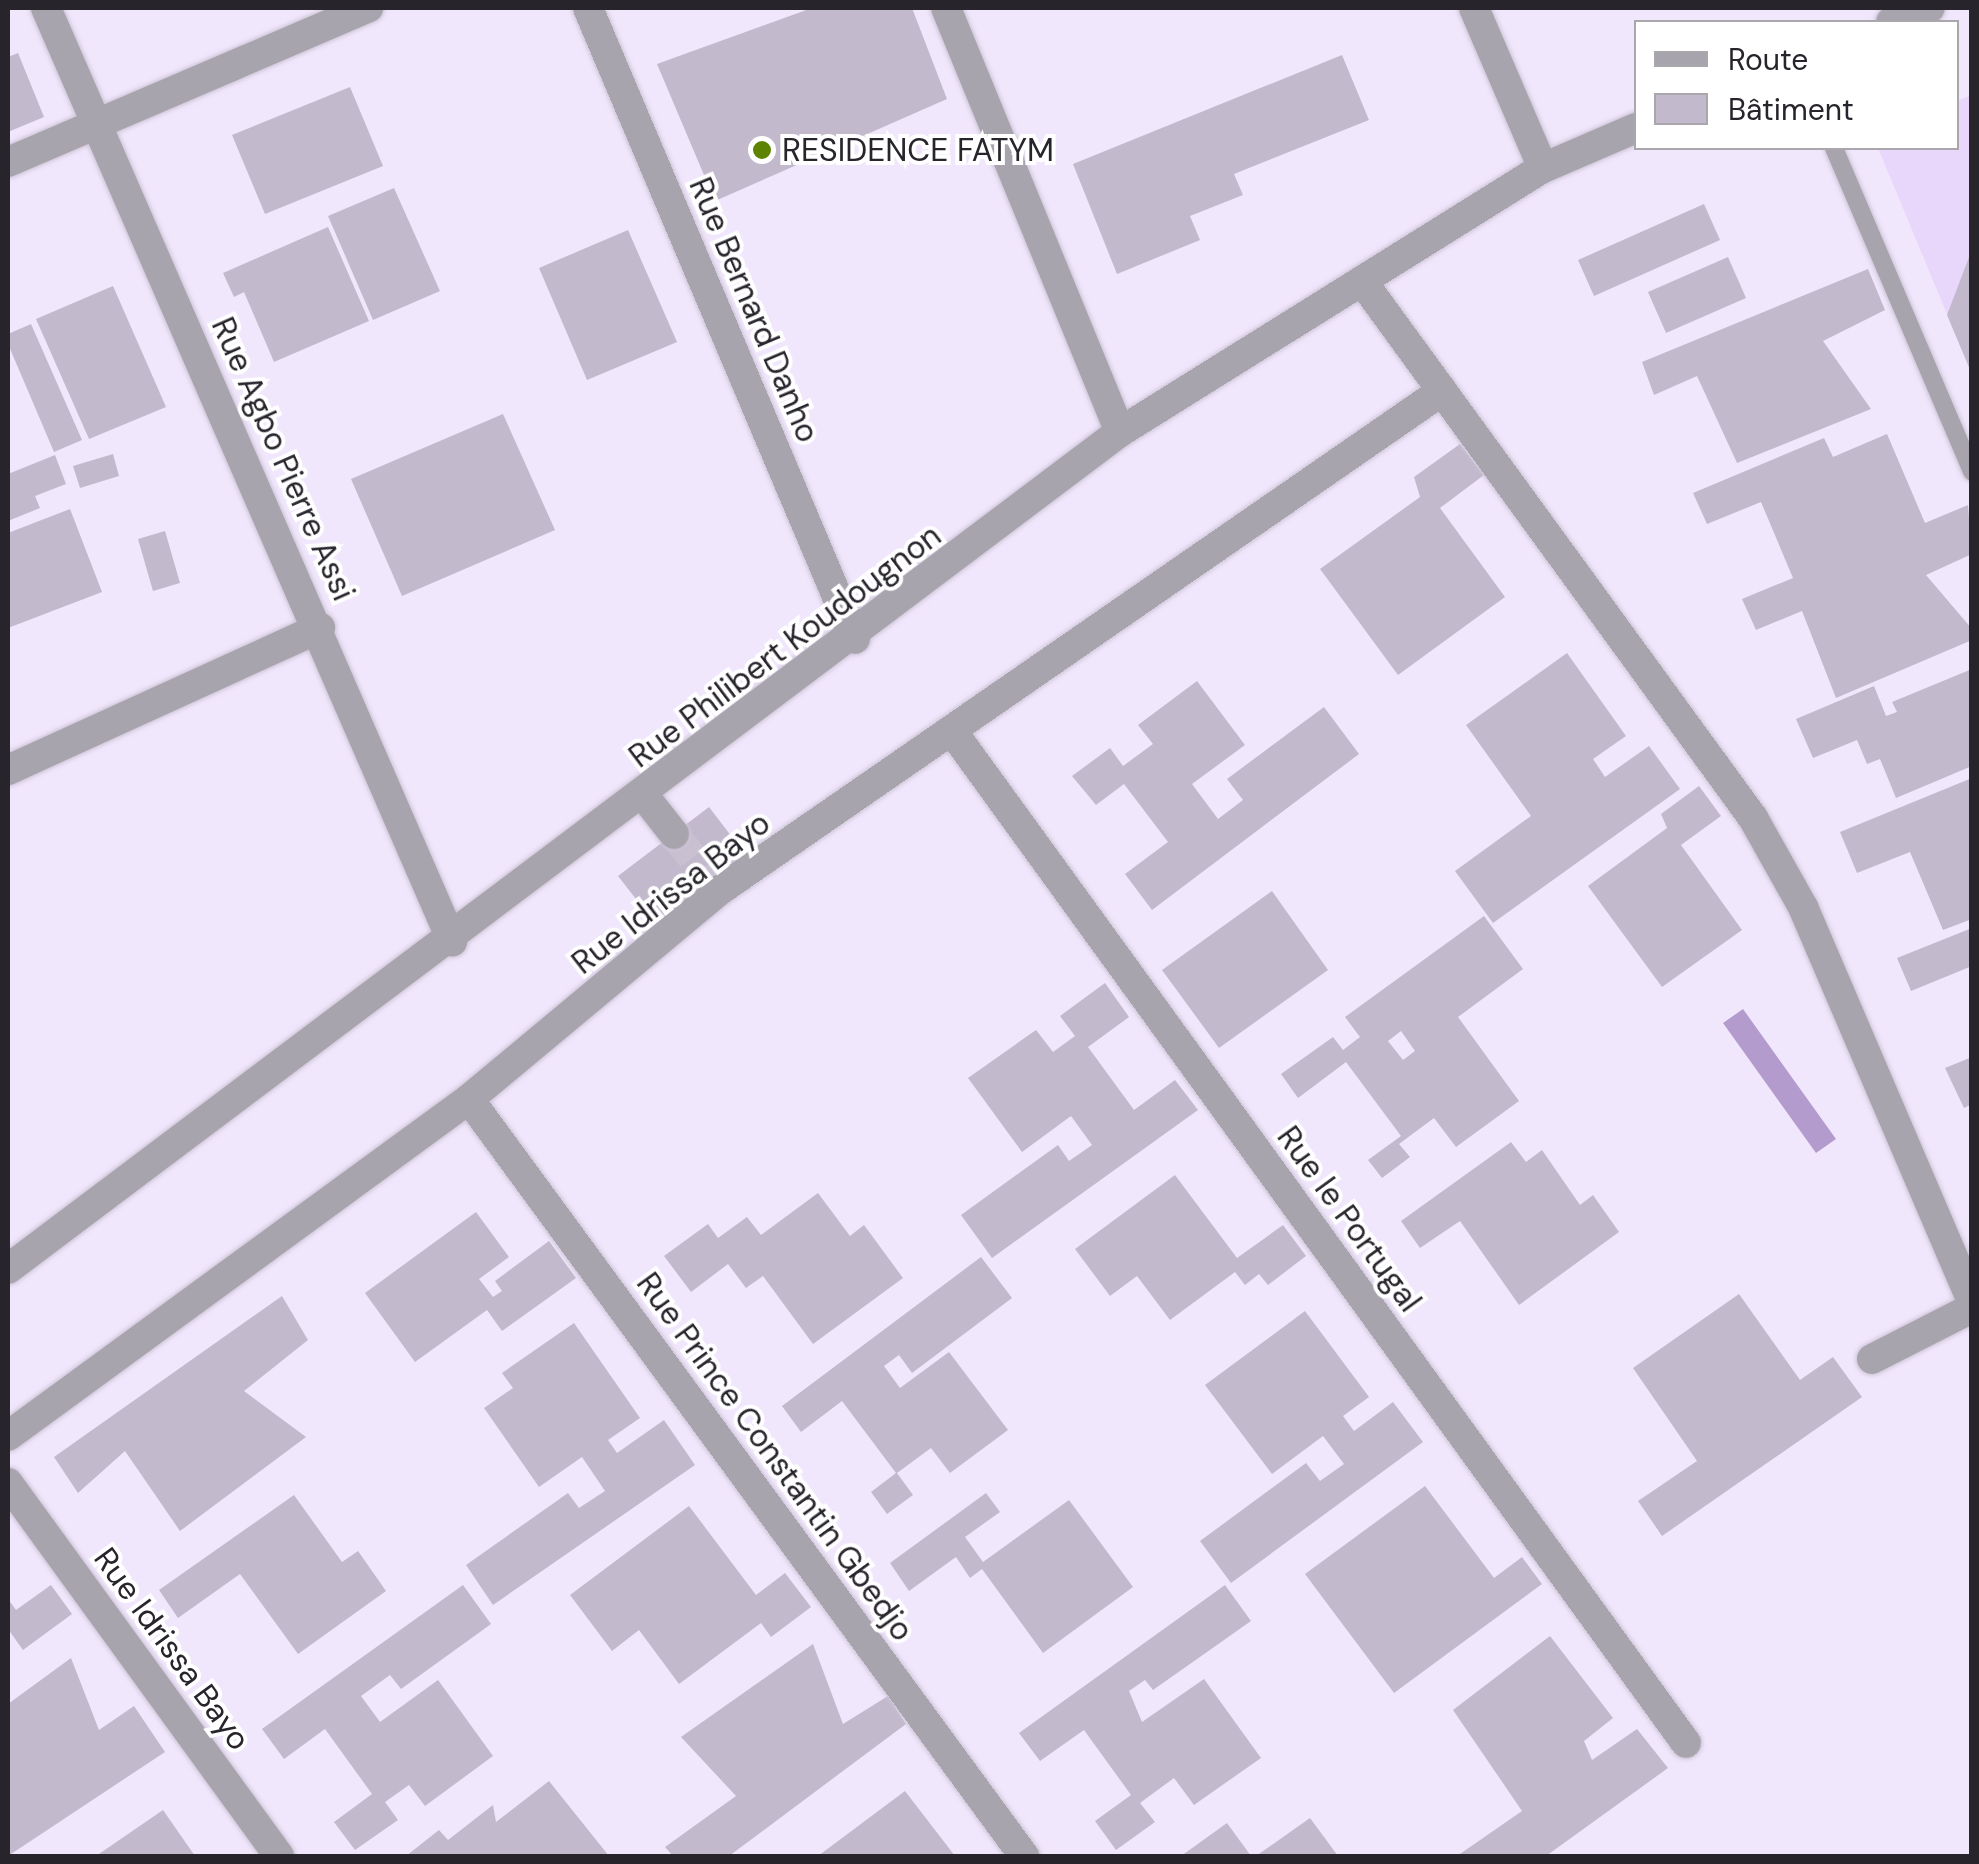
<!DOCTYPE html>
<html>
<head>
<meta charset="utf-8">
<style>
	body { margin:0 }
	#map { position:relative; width:1979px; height:1864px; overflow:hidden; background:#f1e7fc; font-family:"DM Sans",sans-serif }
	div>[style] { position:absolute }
	.green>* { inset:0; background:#e8d6fb }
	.water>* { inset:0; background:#b49bcd }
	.building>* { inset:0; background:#c2b9cd }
	.street-tunnel>* { height:30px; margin-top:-15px; transform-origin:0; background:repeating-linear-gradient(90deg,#c9c0d2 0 30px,transparent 0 45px) }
	.roads { filter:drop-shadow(0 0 2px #cdc4d7) drop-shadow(0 0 2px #cdc4d7) }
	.lane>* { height:18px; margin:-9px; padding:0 9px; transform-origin:9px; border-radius:9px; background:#a8a4ad }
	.street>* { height:30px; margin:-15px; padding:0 15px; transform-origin:15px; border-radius:15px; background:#a8a4ad }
	.dots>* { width:28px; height:28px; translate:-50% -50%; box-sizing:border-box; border:5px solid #fff; border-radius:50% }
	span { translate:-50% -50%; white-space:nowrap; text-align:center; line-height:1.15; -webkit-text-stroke:8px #fff; paint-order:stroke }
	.poi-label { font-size:32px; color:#28242c }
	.left { translate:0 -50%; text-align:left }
	.street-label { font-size:32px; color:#28242c }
	.frame { position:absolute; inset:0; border:10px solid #28242c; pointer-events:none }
	.legend { position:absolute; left:1634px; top:20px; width:325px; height:130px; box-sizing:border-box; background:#fff; border:2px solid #a9a7ab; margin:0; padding:12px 18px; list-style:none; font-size:30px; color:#28242c }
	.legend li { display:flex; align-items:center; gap:20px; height:50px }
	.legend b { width:50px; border:2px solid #a9a7ab }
</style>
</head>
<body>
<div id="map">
	<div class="green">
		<div style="clip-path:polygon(1971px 95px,1971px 372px,1878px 148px,1956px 148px,1957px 101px)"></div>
	</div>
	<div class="water">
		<div style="clip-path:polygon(1743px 1009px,1836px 1139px,1816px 1153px,1723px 1023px)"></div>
	</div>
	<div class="building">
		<div style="clip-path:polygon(812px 8px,912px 8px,947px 99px,715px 201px,657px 64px)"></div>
		<div style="clip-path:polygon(18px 53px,44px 117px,8px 132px,8px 57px)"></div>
		<div style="clip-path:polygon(1342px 55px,1369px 120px,1234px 174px,1243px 195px,1190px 216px,1200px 240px,1117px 274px,1073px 164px)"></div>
		<div style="clip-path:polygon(350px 87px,383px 166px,265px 214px,232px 135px)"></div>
		<div style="clip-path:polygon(394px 188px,440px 291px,373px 320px,328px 216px)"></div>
		<div style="clip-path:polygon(1704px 204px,1720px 240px,1594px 296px,1578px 260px)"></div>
		<div style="clip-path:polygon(328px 227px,369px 321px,274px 362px,244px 292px,234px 297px,223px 273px)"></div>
		<div style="clip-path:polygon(628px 230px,677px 342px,587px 380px,539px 268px)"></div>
		<div style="clip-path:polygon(1971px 252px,1972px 252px,1971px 372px,1947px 315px)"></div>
		<div style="clip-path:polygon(1728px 257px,1746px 298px,1666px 333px,1648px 292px)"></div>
		<div style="clip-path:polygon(1868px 269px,1885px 310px,1823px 341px,1871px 409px,1737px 463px,1697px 376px,1654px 395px,1642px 362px)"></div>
		<div style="clip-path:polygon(113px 286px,166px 407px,89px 439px,36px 319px)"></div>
		<div style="clip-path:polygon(31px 324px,82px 440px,54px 452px,8px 344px,8px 334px)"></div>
		<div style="clip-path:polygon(503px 414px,555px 530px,402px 596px,351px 479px)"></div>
		<div style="clip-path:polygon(1887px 434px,1925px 523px,1968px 505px,1972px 554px,1926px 575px,1972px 629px,1972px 640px,1836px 698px,1802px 611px,1756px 630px,1742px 599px,1793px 578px,1761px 502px,1707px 524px,1693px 493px,1824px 438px,1833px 457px)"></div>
		<div style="clip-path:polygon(1460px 444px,1484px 475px,1440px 508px,1505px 597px,1398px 675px,1320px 569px,1420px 497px,1414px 477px)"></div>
		<div style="clip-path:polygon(113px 454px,119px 476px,80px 488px,73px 466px)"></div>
		<div style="clip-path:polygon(55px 455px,66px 484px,35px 496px,40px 508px,8px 521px,8px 474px)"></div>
		<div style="clip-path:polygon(70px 509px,102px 592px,8px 628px,8px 533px)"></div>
		<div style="clip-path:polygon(165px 531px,180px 583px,153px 591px,138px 539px)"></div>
		<div style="clip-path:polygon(1567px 653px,1626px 736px,1593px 759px,1605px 777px,1649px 746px,1680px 789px,1493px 923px,1455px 871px,1531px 816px,1466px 725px)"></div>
		<div style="clip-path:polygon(1972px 669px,1972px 766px,1896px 798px,1880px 759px,1867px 764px,1857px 740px,1813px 758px,1796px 719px,1874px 686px,1886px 716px,1897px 712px,1892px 702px)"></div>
		<div style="clip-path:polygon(1197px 681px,1245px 745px,1192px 784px,1218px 819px,1243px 800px,1227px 779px,1324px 707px,1359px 754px,1152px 910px,1125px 874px,1168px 842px,1124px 784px,1096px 805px,1072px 776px,1110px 748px,1123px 766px,1153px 744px,1138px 725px)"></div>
		<div style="clip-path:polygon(1972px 778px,1972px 919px,1943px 930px,1910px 852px,1857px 873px,1840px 832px)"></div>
		<div style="clip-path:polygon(1699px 786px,1721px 816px,1681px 845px,1742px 930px,1662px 987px,1588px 886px,1667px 828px,1661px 814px)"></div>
		<div style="clip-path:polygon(709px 807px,745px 854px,654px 922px,618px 876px)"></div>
		<div style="clip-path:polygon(1272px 891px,1328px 970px,1219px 1048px,1162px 970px)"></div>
		<div style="clip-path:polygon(evenodd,1484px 916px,1523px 969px,1458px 1017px,1519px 1101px,1456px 1147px,1434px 1118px,1399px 1144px,1410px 1157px,1382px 1178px,1368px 1160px,1401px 1136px,1346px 1062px,1298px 1098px,1281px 1074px,1333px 1037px,1343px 1050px,1360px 1037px,1345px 1017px,1484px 916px,1401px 1031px,1415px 1051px,1403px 1060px,1388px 1041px,1401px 1031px)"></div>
		<div style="clip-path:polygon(1972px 928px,1972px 966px,1911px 991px,1897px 958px)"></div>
		<div style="clip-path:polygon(1105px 983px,1129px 1017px,1088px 1047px,1134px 1110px,1175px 1080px,1198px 1110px,992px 1258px,961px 1215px,1058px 1145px,1069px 1161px,1092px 1145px,1071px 1116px,1022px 1152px,968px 1078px,1036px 1030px,1053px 1052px,1075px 1036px,1060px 1016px)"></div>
		<div style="clip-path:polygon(1972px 1057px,1972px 1104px,1964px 1108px,1945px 1068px)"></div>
		<div style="clip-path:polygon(1511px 1142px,1526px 1162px,1542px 1150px,1580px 1205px,1593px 1195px,1619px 1232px,1519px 1305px,1460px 1221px,1420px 1248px,1401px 1221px)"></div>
		<div style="clip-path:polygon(1175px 1175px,1237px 1258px,1283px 1225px,1306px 1256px,1268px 1285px,1259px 1274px,1245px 1285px,1235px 1272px,1170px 1320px,1137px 1276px,1110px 1296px,1075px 1249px)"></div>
		<div style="clip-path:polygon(818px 1193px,850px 1236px,864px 1225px,903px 1278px,813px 1344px,763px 1276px,746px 1288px,728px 1264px,691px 1292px,664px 1256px,708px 1224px,718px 1238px,747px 1217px,761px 1235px)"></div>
		<div style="clip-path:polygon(476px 1212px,509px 1257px,479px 1279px,493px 1297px,502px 1291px,495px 1281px,549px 1241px,576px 1278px,502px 1331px,487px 1310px,415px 1362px,365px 1293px)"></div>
		<div style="clip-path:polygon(981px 1257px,1012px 1298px,912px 1373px,899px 1355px,884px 1366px,900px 1388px,949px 1352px,1008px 1430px,950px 1473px,931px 1448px,897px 1473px,913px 1495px,887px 1514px,871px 1492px,896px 1473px,842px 1401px,801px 1432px,782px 1406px)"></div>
		<div style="clip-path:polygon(1739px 1294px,1800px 1380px,1833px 1357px,1862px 1397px,1662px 1536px,1638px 1501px,1697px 1461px,1633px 1368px)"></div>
		<div style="clip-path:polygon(282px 1296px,308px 1340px,244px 1391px,306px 1437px,180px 1531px,125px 1451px,78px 1493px,54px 1457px)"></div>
		<div style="clip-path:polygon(1305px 1311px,1369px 1397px,1343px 1416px,1354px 1431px,1393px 1402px,1423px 1442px,1231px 1583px,1200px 1541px,1306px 1463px,1320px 1481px,1344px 1464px,1323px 1436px,1272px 1474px,1205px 1385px)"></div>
		<div style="clip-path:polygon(574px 1323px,640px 1418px,608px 1440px,617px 1453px,664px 1420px,695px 1465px,493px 1605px,466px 1565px,568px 1493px,579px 1508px,605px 1491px,582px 1457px,539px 1487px,484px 1408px,513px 1388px,502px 1373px)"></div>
		<div style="clip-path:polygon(1425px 1486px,1494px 1578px,1522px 1557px,1542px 1584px,1394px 1693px,1305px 1574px)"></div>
		<div style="clip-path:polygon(986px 1493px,1000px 1512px,965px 1537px,983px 1562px,1069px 1500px,1133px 1587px,1043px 1653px,982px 1569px,970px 1578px,956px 1557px,909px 1591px,890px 1563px)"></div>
		<div style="clip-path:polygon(294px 1495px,342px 1562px,358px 1551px,386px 1591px,298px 1654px,240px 1574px,178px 1618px,159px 1590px)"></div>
		<div style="clip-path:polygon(689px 1506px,756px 1595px,785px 1573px,811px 1607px,771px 1637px,761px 1623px,679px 1684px,639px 1630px,612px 1651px,570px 1595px)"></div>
		<div style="clip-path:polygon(51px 1585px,72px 1614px,23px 1650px,8px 1629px,8px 1599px,16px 1610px)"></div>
		<div style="clip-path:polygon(463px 1585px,491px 1624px,401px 1689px,390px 1675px,361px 1696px,380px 1722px,438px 1680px,493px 1756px,425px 1806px,409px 1785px,385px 1802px,398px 1820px,355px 1850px,334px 1822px,372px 1794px,325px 1729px,284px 1759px,262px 1729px)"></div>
		<div style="clip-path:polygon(1225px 1585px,1251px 1621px,1153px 1690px,1145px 1680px,1129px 1691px,1142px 1722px,1204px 1679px,1261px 1758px,1194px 1805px,1174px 1778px,1140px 1803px,1155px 1822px,1116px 1850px,1095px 1821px,1131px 1795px,1084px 1730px,1040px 1761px,1019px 1733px)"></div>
		<div style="clip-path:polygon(1550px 1636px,1613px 1718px,1584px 1741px,1592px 1760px,1637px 1729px,1668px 1768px,1546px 1856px,1457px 1856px,1522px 1811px,1453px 1710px)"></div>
		<div style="clip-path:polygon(813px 1644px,843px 1724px,888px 1696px,906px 1724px,729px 1856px,673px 1856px,665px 1847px,736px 1796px,681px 1737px)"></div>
		<div style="clip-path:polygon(71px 1658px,99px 1730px,134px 1706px,165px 1752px,8px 1856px,8px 1704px)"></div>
		<div style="clip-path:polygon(549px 1781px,609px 1856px,406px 1856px,439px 1830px,448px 1840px,493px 1805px,496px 1822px)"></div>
		<div style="clip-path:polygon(905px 1791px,955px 1856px,818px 1856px)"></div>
		<div style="clip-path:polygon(163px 1810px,195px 1856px,96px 1856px)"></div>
		<div style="clip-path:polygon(1310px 1818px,1338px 1856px,1256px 1856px)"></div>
		<div style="clip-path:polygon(1227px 1823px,1251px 1856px,1181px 1856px)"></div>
	</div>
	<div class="street-tunnel">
		<div style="left:674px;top:834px;width:58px;rotate:52deg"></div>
	</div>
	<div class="roads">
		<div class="lane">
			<div style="left:1834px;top:148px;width:352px;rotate:66.9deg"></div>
		</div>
		<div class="street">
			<div style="left:46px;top:8px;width:1018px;rotate:66.48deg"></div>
			<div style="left:588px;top:8px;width:685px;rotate:67.06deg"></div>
			<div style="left:946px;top:8px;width:458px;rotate:67.7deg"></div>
			<div style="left:1474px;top:8px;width:174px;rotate:66.7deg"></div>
			<div style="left:1891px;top:22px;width:41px;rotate:-19.7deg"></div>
			<div style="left:8px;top:162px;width:392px;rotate:-23.2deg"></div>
			<div style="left:1362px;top:281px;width:664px;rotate:53.94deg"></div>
			<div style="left:1753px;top:818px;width:102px;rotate:60.7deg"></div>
			<div style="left:1803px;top:907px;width:429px;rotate:66.8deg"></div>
			<div style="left:955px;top:735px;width:1245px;rotate:54.05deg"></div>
			<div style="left:8px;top:770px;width:343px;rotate:-24.5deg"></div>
			<div style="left:645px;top:797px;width:47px;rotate:51.9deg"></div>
			<div style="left:469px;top:1099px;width:939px;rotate:53.75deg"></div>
			<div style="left:8px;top:1269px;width:1392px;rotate:-36.97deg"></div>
			<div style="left:1120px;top:432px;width:499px;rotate:-32deg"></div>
			<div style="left:1543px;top:168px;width:101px;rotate:-23.3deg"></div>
			<div style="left:1872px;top:1359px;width:112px;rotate:-27deg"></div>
			<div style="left:8px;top:1436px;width:571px;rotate:-36.17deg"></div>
			<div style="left:469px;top:1099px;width:327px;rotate:-39.8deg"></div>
			<div style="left:720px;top:890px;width:878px;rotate:-34.65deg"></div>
			<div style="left:8px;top:1483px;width:461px;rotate:54deg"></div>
		</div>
	</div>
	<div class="dots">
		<div style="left:762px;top:150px;background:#5e8300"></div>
	</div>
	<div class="poi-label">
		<span class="left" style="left:782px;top:150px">RESIDENCE FATYM</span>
	</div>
	<div class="street-label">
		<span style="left:754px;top:310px;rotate:67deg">Rue Bernard Danho</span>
		<span style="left:283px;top:459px;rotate:66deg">Rue Agbo Pierre Assi</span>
		<span style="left:785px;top:646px;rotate:-37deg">Rue Philibert Koudougnon</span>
		<span style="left:671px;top:893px;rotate:-38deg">Rue Idrissa Bayo</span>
		<span style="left:1349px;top:1219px;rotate:54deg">Rue le Portugal</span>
		<span style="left:775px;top:1457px;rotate:54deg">Rue Prince Constantin Gbedjo</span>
		<span style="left:172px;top:1649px;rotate:54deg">Rue Idrissa Bayo</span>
	</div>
	<div class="frame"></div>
	<ul class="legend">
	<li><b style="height:12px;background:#a8a4ad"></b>Route</li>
	<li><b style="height:28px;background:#c2b9cd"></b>Bâtiment</li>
	</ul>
</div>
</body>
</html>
